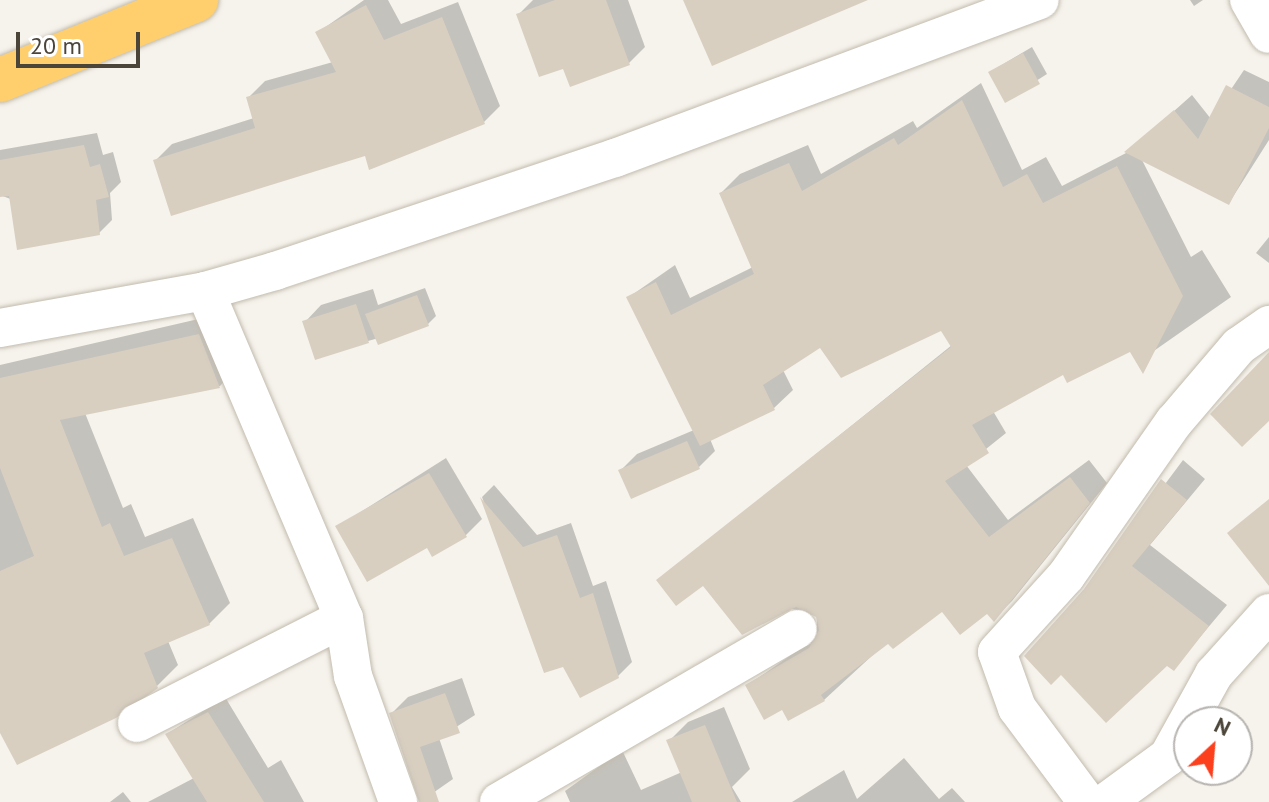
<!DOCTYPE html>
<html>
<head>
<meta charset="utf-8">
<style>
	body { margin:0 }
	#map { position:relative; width:1269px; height:802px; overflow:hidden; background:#f6f3ec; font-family:"PT Sans",sans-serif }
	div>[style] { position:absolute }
	.shadow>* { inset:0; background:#0003 }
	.building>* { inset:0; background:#d8cfc1 }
	.roads { filter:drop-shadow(0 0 2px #c2bbae) drop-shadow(0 0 2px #c2bbae) }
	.street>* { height:38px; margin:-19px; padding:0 19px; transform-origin:19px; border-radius:19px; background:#fff }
	.highway>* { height:44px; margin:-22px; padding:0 22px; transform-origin:22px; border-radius:22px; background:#ffcf6e }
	span { translate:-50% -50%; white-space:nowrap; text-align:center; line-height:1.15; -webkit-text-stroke:8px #fff; paint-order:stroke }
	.north { position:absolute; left:1173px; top:706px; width:80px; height:80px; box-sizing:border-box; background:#fff; border:2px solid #b7b4b0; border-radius:50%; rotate:26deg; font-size:22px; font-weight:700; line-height:32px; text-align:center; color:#4b4439 }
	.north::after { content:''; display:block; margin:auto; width:28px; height:36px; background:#fc3f1d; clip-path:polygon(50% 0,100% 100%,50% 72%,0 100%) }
	.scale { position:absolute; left:16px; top:32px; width:124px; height:36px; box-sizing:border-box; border:4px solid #4b4439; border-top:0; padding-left:10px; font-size:24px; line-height:28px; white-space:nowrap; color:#4b4439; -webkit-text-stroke:6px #fff; paint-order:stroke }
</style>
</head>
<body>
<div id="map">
	<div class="shadow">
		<div style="clip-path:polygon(364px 0,388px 0,401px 24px,458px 2px,500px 106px,484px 122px,366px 154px,155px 161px,172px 144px,254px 118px,248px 98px,265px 81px,333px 62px,317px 33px)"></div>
		<div style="clip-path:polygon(533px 0,628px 0,645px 47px,629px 63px,565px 66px,518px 15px)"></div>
		<div style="clip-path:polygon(1190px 0,1203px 0,1194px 6px)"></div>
		<div style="clip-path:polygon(1032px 47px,1047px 74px,1006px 100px,990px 72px)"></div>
		<div style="clip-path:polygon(1244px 70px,1269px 82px,1269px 140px,1229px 203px,1141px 158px,1191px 257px,1202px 250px,1231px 297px,1138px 362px,1131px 349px,1063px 372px,993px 411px,1006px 433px,966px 465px,1008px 520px,1089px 460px,1107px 483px,1012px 601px,994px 619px,987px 611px,942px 609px,888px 641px,824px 700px,783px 708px,748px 685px,817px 637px,817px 616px,703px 583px,659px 580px,952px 345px,941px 328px,821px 345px,783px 370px,793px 390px,774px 408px,710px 439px,715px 451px,699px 467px,620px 471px,637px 454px,694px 430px,629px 297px,675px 265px,690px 298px,753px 267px,721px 193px,740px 174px,808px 145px,821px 174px,913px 121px,917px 128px,981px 83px,1022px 170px,1046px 157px,1062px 186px,1128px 152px,1192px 95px,1211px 119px)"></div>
		<div style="clip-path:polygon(97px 133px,103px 155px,113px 152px,121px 182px,110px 193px,112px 220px,99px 233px,0 195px,0 150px)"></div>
		<div style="clip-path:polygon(1269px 237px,1269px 263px,1256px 253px)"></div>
		<div style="clip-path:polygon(425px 288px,436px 316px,428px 324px,368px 341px,305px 322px,321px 305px,373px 289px,378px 305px)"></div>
		<div style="clip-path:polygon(220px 314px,240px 365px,220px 386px,85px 413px,123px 508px,131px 504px,145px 537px,193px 518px,230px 603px,209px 624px,168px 641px,178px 665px,157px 686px,0 729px,0 365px)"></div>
		<div style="clip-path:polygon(446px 458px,482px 519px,465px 536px,427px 546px,337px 527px)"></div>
		<div style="clip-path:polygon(1183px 460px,1205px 479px,1150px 545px,1227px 605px,1174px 668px,1086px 590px)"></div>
		<div style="clip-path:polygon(494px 485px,537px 535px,571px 523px,593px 586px,606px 581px,632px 662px,618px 676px,564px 665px,545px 670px,482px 497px)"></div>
		<div style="clip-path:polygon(462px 678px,475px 715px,439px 738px,453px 779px,420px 802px,392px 713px,408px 697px)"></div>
		<div style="clip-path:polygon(225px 697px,268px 768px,281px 760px,304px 802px,148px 802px,194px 778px,167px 734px)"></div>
		<div style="clip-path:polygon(724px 707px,750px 769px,732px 787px,741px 802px,570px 802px,565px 791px,622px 750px,641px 790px,682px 772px,669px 741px,688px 722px)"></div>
		<div style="clip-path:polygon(904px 758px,939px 799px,952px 788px,965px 802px,792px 802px,844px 770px,857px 799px)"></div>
		<div style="clip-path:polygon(123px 792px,131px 802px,110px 802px)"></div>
	</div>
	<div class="building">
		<div style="clip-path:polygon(555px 0,606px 0,630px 65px,570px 87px,563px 69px,539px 77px,516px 14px)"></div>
		<div style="clip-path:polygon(683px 0,868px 0,712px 66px)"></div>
		<div style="clip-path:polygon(366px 5px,384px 40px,442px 17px,485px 124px,369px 170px,365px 156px,171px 216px,153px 160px,255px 128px,246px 97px,336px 72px,315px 32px)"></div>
		<div style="clip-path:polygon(1023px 53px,1040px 84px,1005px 103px,988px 72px)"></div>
		<div style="clip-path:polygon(1226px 85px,1269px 107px,1269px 128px,1229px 205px,1124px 152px,1174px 110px,1198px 139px)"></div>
		<div style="clip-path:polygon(962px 100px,1003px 187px,1027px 174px,1043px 203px,1117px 166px,1183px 296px,1143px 374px,1130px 352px,1067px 383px,1063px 375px,972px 425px,989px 453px,945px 481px,989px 537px,1070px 477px,1090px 503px,994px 622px,987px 614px,960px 635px,942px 612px,893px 649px,888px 644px,821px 695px,825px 701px,788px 721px,782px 710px,764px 720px,745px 685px,809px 648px,819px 630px,816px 617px,796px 607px,742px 635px,703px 586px,676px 606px,656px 580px,951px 347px,941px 331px,841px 378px,820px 348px,763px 385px,775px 410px,700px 446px,626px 297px,656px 282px,671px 315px,754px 274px,719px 193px,789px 163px,802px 191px,894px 138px,898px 145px)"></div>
		<div style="clip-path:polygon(84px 145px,90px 167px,100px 164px,109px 197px,96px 200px,100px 235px,17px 250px,9px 196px,0 197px,0 160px)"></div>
		<div style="clip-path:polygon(417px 295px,429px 326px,378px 345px,365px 314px)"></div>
		<div style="clip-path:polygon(356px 304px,369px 343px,315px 360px,302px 321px)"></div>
		<div style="clip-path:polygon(199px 334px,220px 388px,60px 420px,102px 527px,110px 523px,124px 556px,172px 538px,210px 625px,144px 653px,158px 688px,116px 718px,17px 765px,0 733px,0 571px,34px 556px,0 468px,0 378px)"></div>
		<div style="clip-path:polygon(1269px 352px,1269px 421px,1242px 447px,1210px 414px)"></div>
		<div style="clip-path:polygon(687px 441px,700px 469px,631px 499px,618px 470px)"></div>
		<div style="clip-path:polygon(429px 473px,467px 537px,432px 557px,427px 548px,367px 582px,335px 526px)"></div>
		<div style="clip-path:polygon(1161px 479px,1187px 500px,1132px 566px,1209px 626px,1174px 671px,1167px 666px,1106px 723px,1061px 675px,1051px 685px,1024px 656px,1084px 589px)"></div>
		<div style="clip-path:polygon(480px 497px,523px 547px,557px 535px,580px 598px,593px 593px,619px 678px,580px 698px,563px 667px,544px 673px)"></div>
		<div style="clip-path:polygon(1269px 499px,1269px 586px,1227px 533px)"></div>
		<div style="clip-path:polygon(445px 693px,460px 733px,420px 747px,439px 802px,419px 802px,389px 713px)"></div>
		<div style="clip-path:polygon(208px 712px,264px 802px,207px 802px,165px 734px)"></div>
		<div style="clip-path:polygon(705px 725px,737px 802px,692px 802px,666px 740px)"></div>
	</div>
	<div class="roads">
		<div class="street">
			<div style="left:1249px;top:0;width:39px;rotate:60deg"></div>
			<div style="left:205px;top:291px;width:355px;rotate:67deg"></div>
			<div style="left:344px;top:618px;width:59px;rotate:81.2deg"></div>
			<div style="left:353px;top:676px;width:134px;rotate:70.3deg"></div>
			<div style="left:0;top:328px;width:208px;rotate:-10.2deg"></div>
			<div style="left:205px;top:291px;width:73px;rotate:-15.9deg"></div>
			<div style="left:275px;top:271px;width:358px;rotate:-18.4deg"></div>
			<div style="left:615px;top:158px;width:453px;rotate:-20.4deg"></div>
			<div style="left:137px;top:723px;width:232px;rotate:-26.9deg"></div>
			<div style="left:499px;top:802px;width:345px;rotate:-30.1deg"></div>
			<div style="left:1087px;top:802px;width:117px;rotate:-126.7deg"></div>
			<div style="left:1017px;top:708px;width:59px;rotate:-109.7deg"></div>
			<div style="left:997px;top:652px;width:103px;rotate:-47.8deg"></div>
			<div style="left:1066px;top:576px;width:188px;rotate:-55deg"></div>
			<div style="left:1174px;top:422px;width:100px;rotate:-49.5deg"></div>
			<div style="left:1239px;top:346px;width:37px;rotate:-35deg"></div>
			<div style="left:1106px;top:802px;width:77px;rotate:-36deg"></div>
			<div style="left:1168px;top:757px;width:95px;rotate:-61deg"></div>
			<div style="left:1214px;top:674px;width:82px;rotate:-48deg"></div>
		</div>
		<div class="highway">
			<div style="left:0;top:80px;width:212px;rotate:-22.2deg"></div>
		</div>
	</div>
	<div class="north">N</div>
	<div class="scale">20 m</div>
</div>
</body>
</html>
